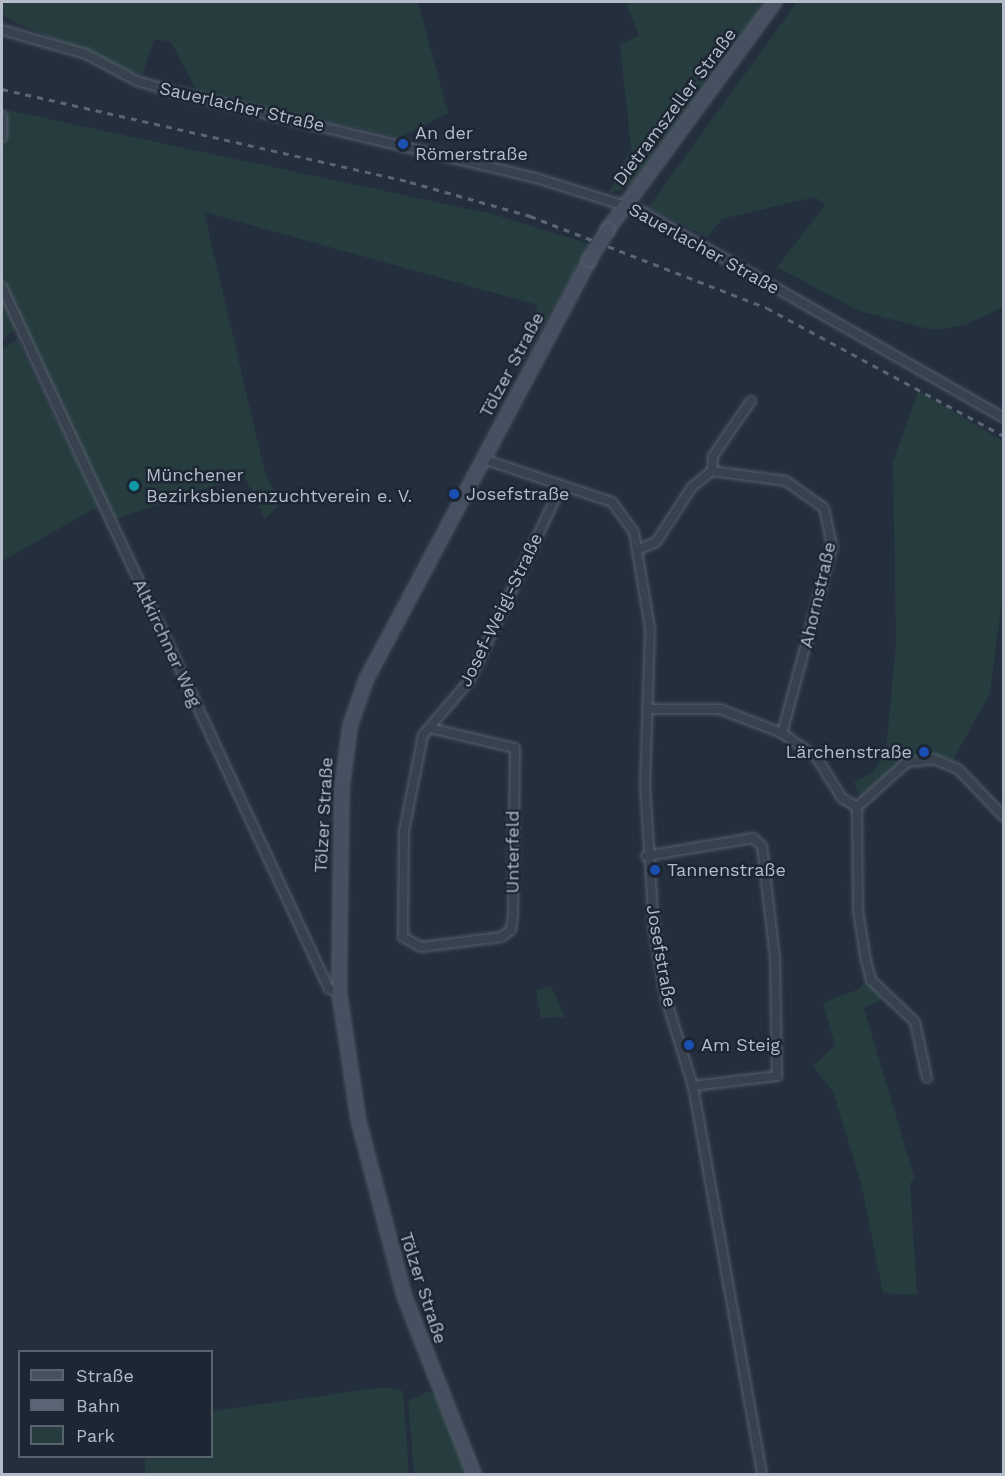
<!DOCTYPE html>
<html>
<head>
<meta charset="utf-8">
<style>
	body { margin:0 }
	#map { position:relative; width:1005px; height:1476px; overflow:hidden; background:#242f3e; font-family:"Work Sans",sans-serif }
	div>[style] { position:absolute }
	.green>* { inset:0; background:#263c3f }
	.roads { filter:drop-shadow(0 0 2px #565f6c) drop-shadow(0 0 2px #565f6c) }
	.minor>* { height:8px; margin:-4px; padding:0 4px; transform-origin:4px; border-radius:4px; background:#38414e }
	.secondary>* { height:12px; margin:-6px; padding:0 6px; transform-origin:6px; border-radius:6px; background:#465061 }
	.rail>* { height:3px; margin-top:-1.5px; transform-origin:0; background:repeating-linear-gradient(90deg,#5a6575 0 6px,transparent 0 12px) }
	.bridges { filter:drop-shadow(0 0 2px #565f6c) drop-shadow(0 0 2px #565f6c) }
	.secondary-bridge>* { height:12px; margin:-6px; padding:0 6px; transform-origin:6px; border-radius:6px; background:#465061 }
	.dots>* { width:16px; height:16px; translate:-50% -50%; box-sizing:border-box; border:3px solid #1d2633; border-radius:50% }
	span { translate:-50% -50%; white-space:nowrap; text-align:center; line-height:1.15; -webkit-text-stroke:5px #1d2633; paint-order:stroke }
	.street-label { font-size:18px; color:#b4bcc9 }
	.poi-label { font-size:18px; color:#b4bcc9 }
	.left { translate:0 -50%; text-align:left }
	.right { translate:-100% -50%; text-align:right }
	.frame { position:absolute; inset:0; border:3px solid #b4bcc9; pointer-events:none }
	.legend { position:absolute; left:18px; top:1350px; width:195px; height:108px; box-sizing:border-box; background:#1d2633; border:2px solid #59626f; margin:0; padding:8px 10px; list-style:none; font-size:18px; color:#b4bcc9 }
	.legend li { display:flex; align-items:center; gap:12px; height:30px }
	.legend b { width:30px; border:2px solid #59626f }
</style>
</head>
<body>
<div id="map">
	<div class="green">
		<div style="clip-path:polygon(2px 2px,418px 2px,448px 113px,398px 138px,197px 91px,171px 42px,154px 39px,142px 75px,16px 23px,2px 14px)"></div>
		<div style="clip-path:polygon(626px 2px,768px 2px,629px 187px,609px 193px,631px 148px,620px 45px,639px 35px)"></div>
		<div style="clip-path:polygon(797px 2px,1003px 2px,1003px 307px,965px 325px,933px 330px,859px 311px,777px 267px,825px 205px,815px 197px,722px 219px,707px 237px,648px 208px)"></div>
		<div style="clip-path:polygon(2px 109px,492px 214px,589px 244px,525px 360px,518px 358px,538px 305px,204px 212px,264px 469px,279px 504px,265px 519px,244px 476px,112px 520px,22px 324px,2px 340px)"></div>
		<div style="clip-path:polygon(18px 339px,99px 506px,2px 561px,2px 350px)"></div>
		<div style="clip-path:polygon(918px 391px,1003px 441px,1003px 593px,990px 693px,953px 760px,934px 755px,904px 759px,862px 802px,854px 782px,873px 772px,886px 751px,896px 644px,893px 462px)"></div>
		<div style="clip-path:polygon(865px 980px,885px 998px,864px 1008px,915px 1180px,910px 1183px,917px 1295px,883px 1293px,861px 1183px,833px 1092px,813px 1066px,835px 1045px,823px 1003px,859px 989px)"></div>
		<div style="clip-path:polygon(551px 986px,565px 1017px,541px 1018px,536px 990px)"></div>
		<div style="clip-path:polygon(385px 1387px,403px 1391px,409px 1474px,145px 1474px,145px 1457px,212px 1456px,212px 1411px)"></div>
		<div style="clip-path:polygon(429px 1391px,436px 1395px,470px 1474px,414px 1474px,408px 1401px)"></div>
	</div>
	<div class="roads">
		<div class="minor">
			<div style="left:2px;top:30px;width:87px;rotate:15.9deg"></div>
			<div style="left:86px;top:54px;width:58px;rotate:27.9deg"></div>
			<div style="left:137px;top:81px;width:35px;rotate:16deg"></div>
			<div style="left:171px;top:91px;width:375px;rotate:13.4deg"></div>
			<div style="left:536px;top:178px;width:110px;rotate:17.4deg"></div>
			<div style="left:641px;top:211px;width:418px;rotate:29.7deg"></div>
			<div style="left:2px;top:116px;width:21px;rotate:90deg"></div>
			<div style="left:2px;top:287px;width:774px;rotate:65.02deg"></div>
			<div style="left:329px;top:989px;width:10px;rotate:11deg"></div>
			<div style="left:483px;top:459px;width:136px;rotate:18.4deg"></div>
			<div style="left:612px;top:502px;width:37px;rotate:54deg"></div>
			<div style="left:634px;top:532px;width:98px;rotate:80.6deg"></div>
			<div style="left:650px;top:629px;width:156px;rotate:91.8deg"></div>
			<div style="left:645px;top:785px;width:144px;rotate:86.4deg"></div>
			<div style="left:654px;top:929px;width:71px;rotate:80.3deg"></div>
			<div style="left:666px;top:999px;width:91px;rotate:72.8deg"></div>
			<div style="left:693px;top:1086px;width:394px;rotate:79.9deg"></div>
			<div style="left:712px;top:471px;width:15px;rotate:-86deg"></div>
			<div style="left:713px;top:456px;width:67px;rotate:-55.4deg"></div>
			<div style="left:639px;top:549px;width:18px;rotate:-22deg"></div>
			<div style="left:656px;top:542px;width:66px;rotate:-56.8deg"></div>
			<div style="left:692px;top:487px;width:26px;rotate:-39deg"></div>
			<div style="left:712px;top:471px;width:75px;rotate:7.7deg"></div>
			<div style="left:786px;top:481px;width:47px;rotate:35.4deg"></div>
			<div style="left:824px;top:508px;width:40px;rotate:78deg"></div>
			<div style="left:832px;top:547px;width:193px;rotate:105deg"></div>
			<div style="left:647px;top:709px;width:73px"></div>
			<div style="left:720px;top:709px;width:66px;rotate:21.2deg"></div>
			<div style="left:782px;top:733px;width:43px;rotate:35.5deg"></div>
			<div style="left:817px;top:758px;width:47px;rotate:58deg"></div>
			<div style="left:842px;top:798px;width:17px;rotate:31deg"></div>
			<div style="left:429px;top:728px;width:88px;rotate:13.1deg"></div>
			<div style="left:515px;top:748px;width:167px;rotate:90.7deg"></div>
			<div style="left:513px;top:915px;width:15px;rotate:98deg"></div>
			<div style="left:511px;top:930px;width:12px;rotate:145deg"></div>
			<div style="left:501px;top:937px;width:81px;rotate:172.9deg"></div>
			<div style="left:421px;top:947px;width:21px;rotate:-151deg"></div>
			<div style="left:403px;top:937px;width:106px;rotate:-89.5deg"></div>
			<div style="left:404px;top:831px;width:98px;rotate:-78.8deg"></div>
			<div style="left:423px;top:735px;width:71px;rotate:-49.6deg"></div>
			<div style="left:469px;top:681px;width:216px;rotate:-64.7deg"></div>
			<div style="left:857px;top:807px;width:103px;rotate:89.4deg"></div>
			<div style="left:858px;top:910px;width:47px;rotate:81.3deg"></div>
			<div style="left:865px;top:956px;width:25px;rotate:76deg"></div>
			<div style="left:871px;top:980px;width:61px;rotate:43.7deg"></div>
			<div style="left:915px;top:1022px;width:57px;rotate:77.9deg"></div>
			<div style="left:857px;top:807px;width:67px;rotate:-42deg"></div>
			<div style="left:907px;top:762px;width:27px;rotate:-6deg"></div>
			<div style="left:934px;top:759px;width:26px;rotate:23deg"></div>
			<div style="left:958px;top:769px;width:66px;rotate:46.2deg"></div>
			<div style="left:646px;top:856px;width:109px;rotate:-9.5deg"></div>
			<div style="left:753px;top:838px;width:12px;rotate:42deg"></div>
			<div style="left:762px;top:846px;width:114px;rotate:83.4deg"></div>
			<div style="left:775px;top:959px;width:117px;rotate:89deg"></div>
			<div style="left:777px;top:1076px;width:85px;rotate:173.2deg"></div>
		</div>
		<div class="secondary">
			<div style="left:608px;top:229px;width:282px;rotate:-53.7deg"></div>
			<div style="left:474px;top:1474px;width:192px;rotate:-111.4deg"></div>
			<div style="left:404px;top:1295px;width:183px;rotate:-104.6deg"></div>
			<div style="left:358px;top:1118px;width:128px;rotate:-98.5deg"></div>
			<div style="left:339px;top:991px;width:204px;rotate:-89.2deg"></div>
			<div style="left:342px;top:787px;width:62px;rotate:-82.5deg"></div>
			<div style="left:350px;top:726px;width:49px;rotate:-70.8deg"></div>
			<div style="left:366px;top:680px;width:476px;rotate:-62deg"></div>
		</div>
	</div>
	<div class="rail">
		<div style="left:2px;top:89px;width:418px;rotate:12.8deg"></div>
		<div style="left:410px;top:182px;width:125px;rotate:15.8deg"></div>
		<div style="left:530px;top:216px;width:254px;rotate:21.2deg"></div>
		<div style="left:767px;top:308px;width:269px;rotate:28.4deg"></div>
	</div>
	<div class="bridges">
		<div class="secondary-bridge">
			<div style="left:589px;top:260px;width:36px;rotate:-58deg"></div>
		</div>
	</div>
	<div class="dots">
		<div style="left:403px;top:144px;background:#1a4fb4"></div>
		<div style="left:134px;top:486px;background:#0f9aa8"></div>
		<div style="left:454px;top:494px;background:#1a4fb4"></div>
		<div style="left:924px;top:752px;background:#1a4fb4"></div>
		<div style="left:655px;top:870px;background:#1a4fb4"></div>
		<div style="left:689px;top:1045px;background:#1a4fb4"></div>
	</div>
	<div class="street-label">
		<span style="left:242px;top:107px;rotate:13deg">Sauerlacher Straße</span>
		<span style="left:675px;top:107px;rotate:-53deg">Dietramszeller Straße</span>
		<span style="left:704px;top:249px;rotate:29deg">Sauerlacher Straße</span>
		<span style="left:512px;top:365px;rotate:-62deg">Tölzer Straße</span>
		<span style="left:818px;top:595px;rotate:-77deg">Ahornstraße</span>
		<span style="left:501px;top:610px;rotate:-64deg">Josef-Weigl-Straße</span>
		<span style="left:167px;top:643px;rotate:65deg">Altkirchner Weg</span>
		<span style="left:324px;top:815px;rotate:-87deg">Tölzer Straße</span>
		<span style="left:513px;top:852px;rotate:-90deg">Unterfeld</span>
		<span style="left:661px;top:956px;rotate:80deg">Josefstraße</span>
		<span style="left:423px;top:1288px;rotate:72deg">Tölzer Straße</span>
	</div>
	<div class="poi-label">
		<span class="left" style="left:415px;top:144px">An der<br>Römerstraße</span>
		<span class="left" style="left:146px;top:486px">Münchener<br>Bezirksbienenzuchtverein e. V.</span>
		<span class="left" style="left:466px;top:494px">Josefstraße</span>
		<span class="right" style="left:912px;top:752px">Lärchenstraße</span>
		<span class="left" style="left:667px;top:870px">Tannenstraße</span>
		<span class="left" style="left:701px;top:1045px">Am Steig</span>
	</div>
	<div class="frame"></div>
	<ul class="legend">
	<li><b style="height:8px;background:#465061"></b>Straße</li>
	<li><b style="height:8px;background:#5a6575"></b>Bahn</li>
	<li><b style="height:16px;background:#263c3f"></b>Park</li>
	</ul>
</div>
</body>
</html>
